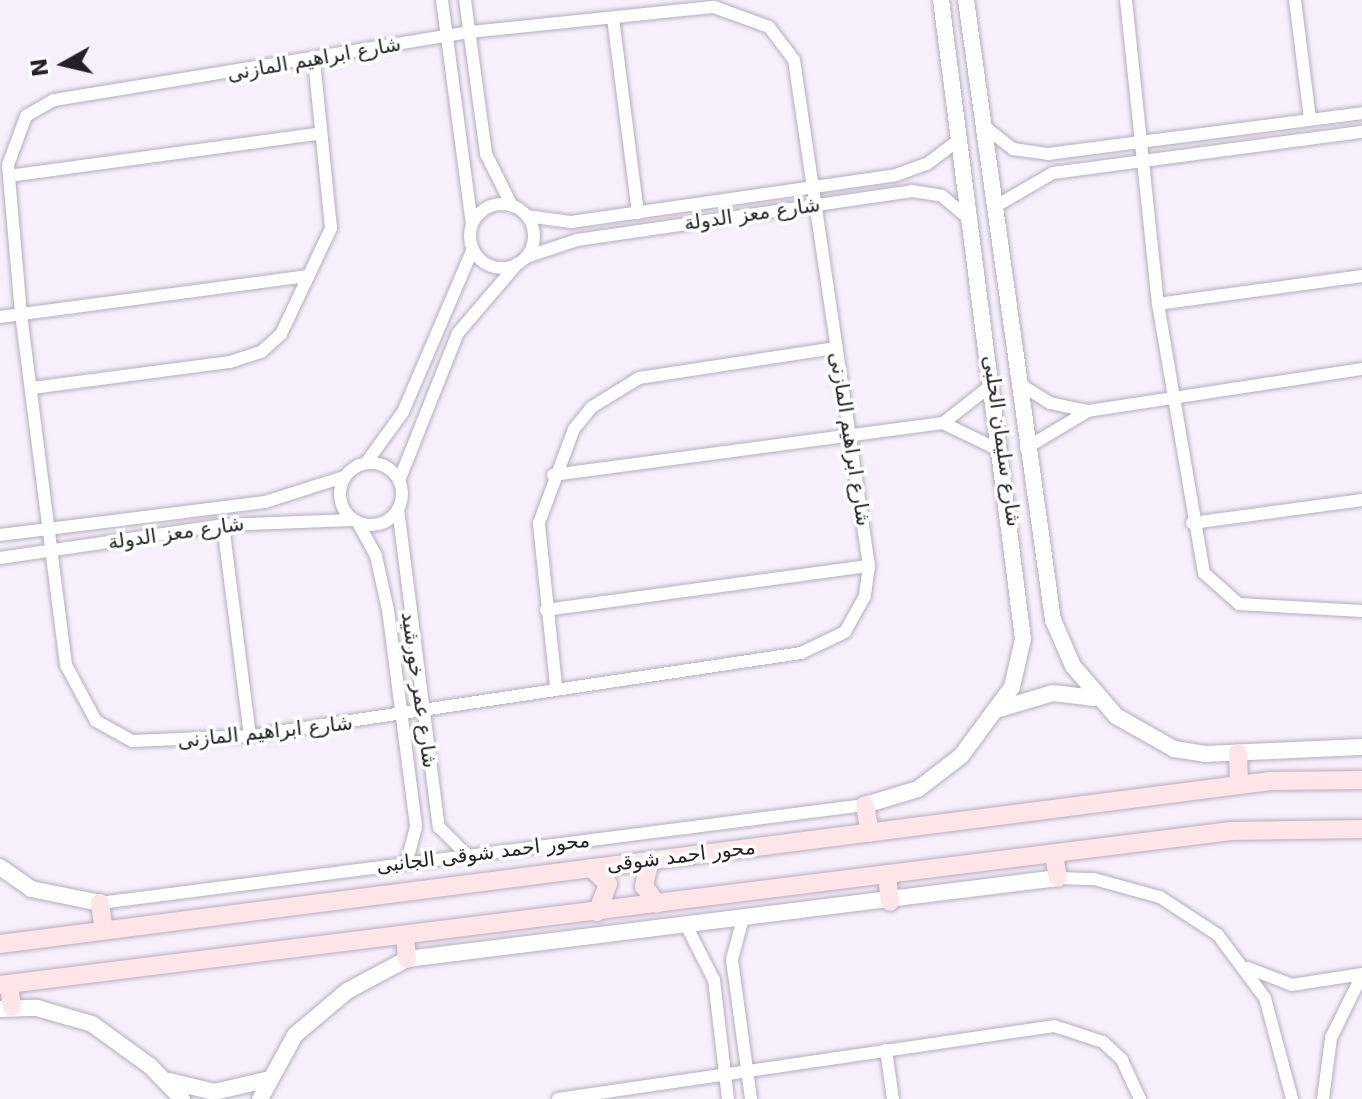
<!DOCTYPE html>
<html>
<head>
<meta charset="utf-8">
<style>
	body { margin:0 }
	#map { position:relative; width:1362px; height:1099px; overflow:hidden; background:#f7f0fc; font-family:"DejaVu Sans",Cairo,sans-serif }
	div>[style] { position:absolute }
	.roads { filter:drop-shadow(0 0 2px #b5abbe) drop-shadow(0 0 2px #b5abbe) }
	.minor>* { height:12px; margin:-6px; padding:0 6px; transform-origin:6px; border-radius:6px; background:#fff }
	.minor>.ring { margin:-6px; padding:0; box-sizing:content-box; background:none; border:12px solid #fff; border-radius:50% }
	.tertiary>* { height:16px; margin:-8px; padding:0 8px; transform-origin:8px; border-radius:8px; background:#fff }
	.secondary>* { height:18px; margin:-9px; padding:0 9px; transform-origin:9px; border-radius:9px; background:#fee5e7 }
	span { translate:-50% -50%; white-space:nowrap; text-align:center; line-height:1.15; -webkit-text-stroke:7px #fff; paint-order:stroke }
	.street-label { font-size:20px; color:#242027 }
	.north { position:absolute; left:24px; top:24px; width:80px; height:80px; -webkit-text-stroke:6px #fff; paint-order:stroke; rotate:262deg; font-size:22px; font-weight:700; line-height:32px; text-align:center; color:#242027 }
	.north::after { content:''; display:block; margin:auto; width:28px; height:36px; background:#242027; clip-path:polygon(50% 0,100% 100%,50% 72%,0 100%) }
</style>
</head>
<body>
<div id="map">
	<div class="roads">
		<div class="minor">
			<div style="left:442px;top:0;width:226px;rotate:82.4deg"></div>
			<div style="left:465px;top:0;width:155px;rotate:82.2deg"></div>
			<div style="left:486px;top:154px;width:58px;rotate:63.4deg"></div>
			<div style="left:1126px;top:0;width:306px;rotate:84deg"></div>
			<div style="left:1158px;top:304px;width:273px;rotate:80.3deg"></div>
			<div style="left:1204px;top:573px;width:47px;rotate:41.5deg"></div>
			<div style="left:1239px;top:604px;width:123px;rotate:3.3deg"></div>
			<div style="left:1295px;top:0;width:120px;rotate:82.8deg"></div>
			<div style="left:714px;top:7px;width:59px;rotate:20deg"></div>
			<div style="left:769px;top:27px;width:41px;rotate:52.9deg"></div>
			<div style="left:794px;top:60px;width:512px;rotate:81.57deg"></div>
			<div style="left:869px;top:566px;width:30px;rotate:98deg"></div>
			<div style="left:865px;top:596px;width:41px;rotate:119.1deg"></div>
			<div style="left:845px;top:632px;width:49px;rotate:154.5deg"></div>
			<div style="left:801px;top:653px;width:557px;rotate:171.43deg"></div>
			<div style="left:250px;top:736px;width:118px;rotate:177.6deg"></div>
			<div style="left:132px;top:741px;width:41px;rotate:-150.9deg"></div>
			<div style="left:96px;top:721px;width:64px;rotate:-118.2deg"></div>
			<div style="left:66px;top:665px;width:354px;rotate:-97.3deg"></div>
			<div style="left:21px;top:314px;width:150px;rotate:-95deg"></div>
			<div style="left:8px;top:165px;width:52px;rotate:-69.8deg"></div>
			<div style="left:26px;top:116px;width:32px;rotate:-30deg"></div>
			<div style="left:54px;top:100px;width:422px;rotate:-9.3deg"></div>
			<div style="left:470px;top:32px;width:245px;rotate:-5.9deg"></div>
			<div style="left:613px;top:18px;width:197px;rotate:82.7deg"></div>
			<div style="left:985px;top:127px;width:36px;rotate:38deg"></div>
			<div style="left:1013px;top:149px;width:35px;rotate:8deg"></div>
			<div style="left:1048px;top:154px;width:317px;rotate:-7.4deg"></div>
			<div style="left:9px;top:176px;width:315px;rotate:-7.8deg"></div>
			<div class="ring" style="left:470px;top:204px;width:52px;height:52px"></div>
			<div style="left:996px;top:206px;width:66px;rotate:-30.1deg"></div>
			<div style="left:1053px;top:173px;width:312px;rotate:-7.6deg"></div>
			<div style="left:527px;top:216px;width:44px;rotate:7.8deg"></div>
			<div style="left:571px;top:222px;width:328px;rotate:-8.2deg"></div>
			<div style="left:896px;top:175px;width:33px;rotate:-20deg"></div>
			<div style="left:927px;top:164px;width:41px;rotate:-37.1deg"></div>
			<div style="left:526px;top:257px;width:54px;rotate:-18.4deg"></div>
			<div style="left:577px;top:240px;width:339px;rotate:-8.3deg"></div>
			<div style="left:912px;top:191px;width:30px;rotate:9deg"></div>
			<div style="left:942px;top:196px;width:38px;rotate:40deg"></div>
			<div style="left:1158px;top:304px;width:206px;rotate:-7.8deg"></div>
			<div style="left:0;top:317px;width:311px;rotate:-7.6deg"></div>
			<div style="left:1018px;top:383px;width:38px;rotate:32deg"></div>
			<div style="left:1050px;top:403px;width:39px;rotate:12deg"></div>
			<div style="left:32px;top:388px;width:200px;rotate:-7.5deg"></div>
			<div style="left:230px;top:362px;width:33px;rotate:-18deg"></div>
			<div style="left:261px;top:352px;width:27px;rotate:-42deg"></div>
			<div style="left:281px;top:334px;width:117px;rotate:-64.7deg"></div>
			<div style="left:331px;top:228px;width:169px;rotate:-95.8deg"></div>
			<div style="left:943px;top:423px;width:64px;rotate:25.8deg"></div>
			<div style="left:1026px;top:448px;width:72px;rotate:-30.8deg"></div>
			<div style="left:1088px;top:411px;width:277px;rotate:-8.7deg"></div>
			<div style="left:366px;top:463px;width:63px;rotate:-54deg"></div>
			<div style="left:403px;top:412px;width:177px;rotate:-66.8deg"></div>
			<div class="ring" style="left:340px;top:463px;width:50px;height:50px"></div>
			<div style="left:553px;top:475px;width:393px;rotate:-7.6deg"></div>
			<div style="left:943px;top:423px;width:63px;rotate:-38deg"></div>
			<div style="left:399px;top:481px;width:159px;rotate:-68.3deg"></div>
			<div style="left:458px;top:333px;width:91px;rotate:-49.5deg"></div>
			<div style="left:398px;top:509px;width:321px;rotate:82.7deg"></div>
			<div style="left:439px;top:827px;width:42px;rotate:45deg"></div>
			<div style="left:358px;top:523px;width:38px;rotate:61deg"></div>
			<div style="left:376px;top:556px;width:55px;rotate:77.5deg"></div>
			<div style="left:388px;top:610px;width:219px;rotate:82.6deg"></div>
			<div style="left:416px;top:827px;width:38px;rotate:105deg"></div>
			<div style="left:1192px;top:523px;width:172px;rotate:-7.7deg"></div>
			<div style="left:223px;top:525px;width:213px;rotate:82.7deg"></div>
			<div style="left:0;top:535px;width:267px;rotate:-7.1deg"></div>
			<div style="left:265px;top:502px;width:83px;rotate:-17.6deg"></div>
			<div style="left:0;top:558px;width:225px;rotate:-8.4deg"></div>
			<div style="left:223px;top:525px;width:129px;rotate:-2.2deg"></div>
			<div style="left:546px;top:610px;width:326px;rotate:-7.8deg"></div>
			<div style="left:556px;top:686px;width:164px;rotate:-96deg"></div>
			<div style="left:539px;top:523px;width:100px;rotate:-69.6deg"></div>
			<div style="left:574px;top:429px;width:28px;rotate:-51deg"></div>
			<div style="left:592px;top:407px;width:55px;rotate:-31.7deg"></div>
			<div style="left:639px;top:378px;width:199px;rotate:-8.7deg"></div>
			<div style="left:1058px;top:878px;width:36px;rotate:2deg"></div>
			<div style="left:1094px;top:879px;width:68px;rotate:15.3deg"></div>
			<div style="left:1160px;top:897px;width:69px;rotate:33.2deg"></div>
			<div style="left:1218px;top:935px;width:79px;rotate:53.3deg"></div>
			<div style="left:1265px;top:998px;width:105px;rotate:75deg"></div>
			<div style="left:100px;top:903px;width:771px;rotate:-7.3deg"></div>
			<div style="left:742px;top:922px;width:39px;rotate:105deg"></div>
			<div style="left:732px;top:960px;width:140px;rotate:82.2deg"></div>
			<div style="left:688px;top:929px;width:57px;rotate:63deg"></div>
			<div style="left:714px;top:980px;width:120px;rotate:83.3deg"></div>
			<div style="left:1248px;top:968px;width:47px;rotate:21.1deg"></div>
			<div style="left:1292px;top:985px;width:71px;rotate:-8.9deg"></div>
			<div style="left:886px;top:1050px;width:49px;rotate:81.9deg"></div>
			<div style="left:558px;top:1099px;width:501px;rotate:-8.37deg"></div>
			<div style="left:1054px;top:1026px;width:52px;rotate:18.1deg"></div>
			<div style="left:1103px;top:1042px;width:26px;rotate:43deg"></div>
			<div style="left:1122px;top:1060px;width:43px;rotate:65.2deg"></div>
			<div style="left:1323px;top:1099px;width:62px;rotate:-82.5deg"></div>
			<div style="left:1331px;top:1038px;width:70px;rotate:-63.8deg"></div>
		</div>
		<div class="tertiary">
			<div style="left:966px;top:0;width:626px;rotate:82.01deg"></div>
			<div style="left:1053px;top:620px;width:50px;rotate:66.5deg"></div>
			<div style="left:1073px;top:666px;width:66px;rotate:49.3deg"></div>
			<div style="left:1116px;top:716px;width:67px;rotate:29.6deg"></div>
			<div style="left:1174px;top:749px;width:30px;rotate:9deg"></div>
			<div style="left:1204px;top:754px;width:158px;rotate:-2.5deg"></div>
			<div style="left:996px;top:710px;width:59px;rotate:-16.6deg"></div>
			<div style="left:1053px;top:693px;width:42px;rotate:6.8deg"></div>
			<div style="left:865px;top:805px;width:55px;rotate:-16.8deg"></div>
			<div style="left:918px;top:789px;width:54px;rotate:-37.5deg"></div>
			<div style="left:961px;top:756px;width:86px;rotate:-53.5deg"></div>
			<div style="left:1012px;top:687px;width:49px;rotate:-77.1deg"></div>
			<div style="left:1023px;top:639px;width:644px;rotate:-97.31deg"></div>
			<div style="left:0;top:867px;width:38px;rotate:35deg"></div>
			<div style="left:31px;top:889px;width:70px;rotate:11.5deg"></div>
			<div style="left:0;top:1009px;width:37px;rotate:-2deg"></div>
			<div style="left:37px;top:1008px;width:57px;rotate:16.2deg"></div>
			<div style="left:92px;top:1024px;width:72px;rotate:35.9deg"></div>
			<div style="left:150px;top:1066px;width:46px;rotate:45.9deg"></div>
			<div style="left:169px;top:1081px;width:46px;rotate:13.7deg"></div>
			<div style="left:214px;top:1092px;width:53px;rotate:-13deg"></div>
			<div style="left:260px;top:1099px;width:73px;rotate:-61.3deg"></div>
			<div style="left:295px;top:1035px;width:68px;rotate:-40.2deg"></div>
			<div style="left:347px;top:991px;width:68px;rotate:-28.1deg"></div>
			<div style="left:407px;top:959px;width:656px;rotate:-7.09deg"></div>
		</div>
		<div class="secondary">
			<div style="left:1238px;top:753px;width:32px;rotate:88deg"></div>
			<div style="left:865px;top:805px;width:28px;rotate:80deg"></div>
			<div style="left:1054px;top:854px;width:24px;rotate:81deg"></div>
			<div style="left:650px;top:860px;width:27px;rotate:103deg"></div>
			<div style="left:644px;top:886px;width:22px;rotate:54deg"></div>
			<div style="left:591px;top:868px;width:23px;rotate:43deg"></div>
			<div style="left:608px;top:884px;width:30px;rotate:111deg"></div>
			<div style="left:887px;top:874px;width:28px;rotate:84deg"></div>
			<div style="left:100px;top:903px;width:27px;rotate:82deg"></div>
			<div style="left:405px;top:936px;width:23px;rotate:85deg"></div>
			<div style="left:0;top:944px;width:1281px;rotate:-7.31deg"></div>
			<div style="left:1271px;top:781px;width:91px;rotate:-0.6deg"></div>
			<div style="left:9px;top:984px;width:23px;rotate:83deg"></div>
			<div style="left:0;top:985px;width:1241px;rotate:-7.13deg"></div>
			<div style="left:1231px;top:831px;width:131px;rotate:-0.9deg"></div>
		</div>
	</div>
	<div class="street-label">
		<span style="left:314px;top:59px;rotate:-10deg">شارع ابراهيم المازنى</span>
		<span style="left:752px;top:214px;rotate:-8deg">شارع معز الدولة</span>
		<span style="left:850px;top:439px;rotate:81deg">شارع ابراهيم المازنى</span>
		<span style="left:1002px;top:441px;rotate:82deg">شارع سليمان الحلبى</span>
		<span style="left:176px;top:533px;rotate:-8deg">شارع معز الدولة</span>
		<span style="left:419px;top:690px;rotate:82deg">شارع عمر خورشيد</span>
		<span style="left:265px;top:732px;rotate:-6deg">شارع ابراهيم المازنى</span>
		<span style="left:483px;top:853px;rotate:-7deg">محور احمد شوقى الجانبى</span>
		<span style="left:681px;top:856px;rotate:-7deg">محور احمد شوقى</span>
	</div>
	<div class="north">N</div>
</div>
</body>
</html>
